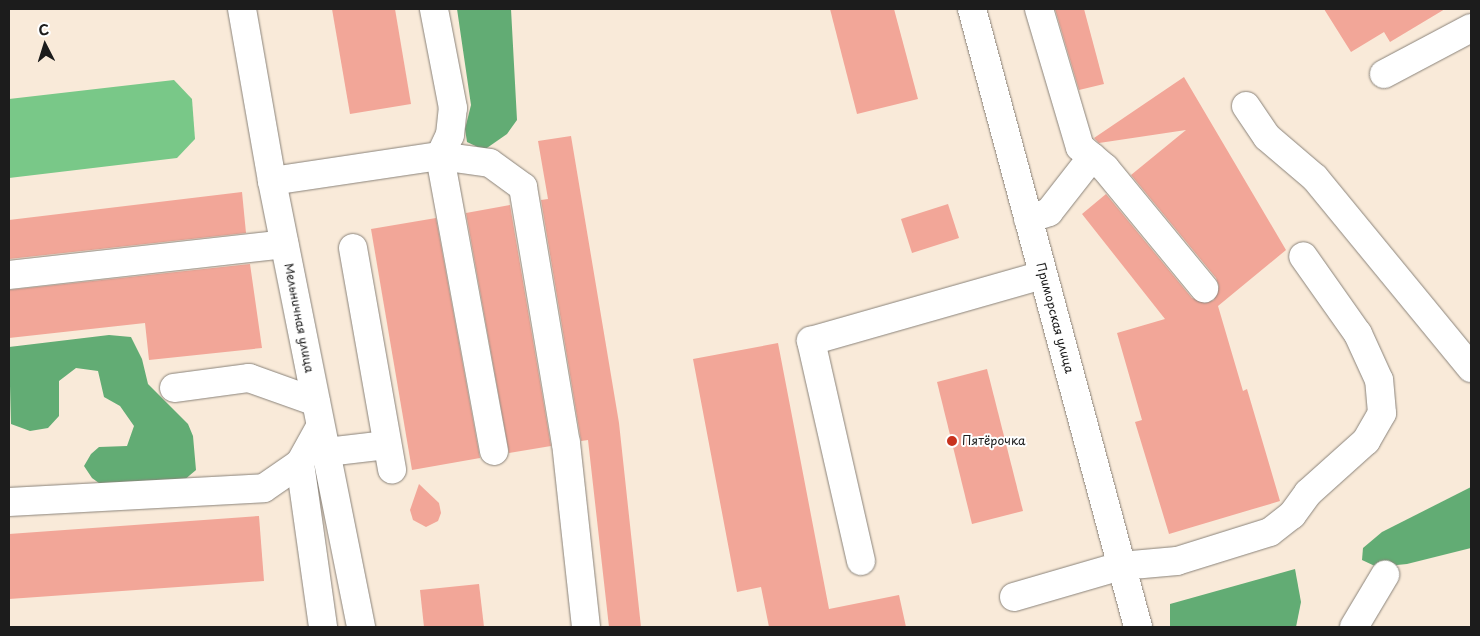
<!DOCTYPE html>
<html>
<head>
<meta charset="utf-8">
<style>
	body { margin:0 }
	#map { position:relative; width:1480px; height:636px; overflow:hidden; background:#f9ead9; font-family:"Playpen Sans",sans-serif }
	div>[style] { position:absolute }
	.green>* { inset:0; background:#79c888 }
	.forest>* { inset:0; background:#62ac74 }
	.building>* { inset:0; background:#f2a698 }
	.roads { filter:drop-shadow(0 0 1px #8a837a) drop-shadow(0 0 1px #8a837a) }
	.minor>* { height:28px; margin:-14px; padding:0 14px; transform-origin:14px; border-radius:14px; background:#fff }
	.major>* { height:28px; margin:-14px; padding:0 14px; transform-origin:14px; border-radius:14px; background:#fff }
	.dots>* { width:14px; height:14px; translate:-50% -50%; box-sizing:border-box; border:2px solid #fff; border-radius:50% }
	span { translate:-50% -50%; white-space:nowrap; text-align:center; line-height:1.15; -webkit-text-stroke:4px #fff; paint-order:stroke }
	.street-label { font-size:12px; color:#1c1c1c }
	.poi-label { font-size:12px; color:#1c1c1c }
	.left { translate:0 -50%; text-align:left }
	.frame { position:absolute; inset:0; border:10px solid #1c1c1c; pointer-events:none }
	.north { position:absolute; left:20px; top:20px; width:50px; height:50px; -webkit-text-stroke:4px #fff; paint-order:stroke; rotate:355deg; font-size:14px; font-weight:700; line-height:20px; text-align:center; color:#1c1c1c }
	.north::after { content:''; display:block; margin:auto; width:18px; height:22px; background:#1c1c1c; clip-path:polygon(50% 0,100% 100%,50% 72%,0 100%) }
</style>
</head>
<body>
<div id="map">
	<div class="green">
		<div style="clip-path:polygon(174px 80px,192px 99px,195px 139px,177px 158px,9px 178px,9px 99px)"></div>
	</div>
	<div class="forest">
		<div style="clip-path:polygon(457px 9px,511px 9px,517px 120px,507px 134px,484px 150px,467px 142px,465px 129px,471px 105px)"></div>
		<div style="clip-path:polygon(109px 335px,131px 337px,142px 359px,148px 384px,188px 424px,193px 436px,196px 470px,183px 481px,103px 486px,92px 478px,84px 466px,91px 454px,99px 447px,127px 446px,134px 426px,120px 406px,104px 397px,98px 371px,76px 368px,59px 381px,59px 416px,48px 428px,30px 431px,11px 424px,9px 347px)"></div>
		<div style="clip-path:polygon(1471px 487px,1471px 548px,1407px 564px,1377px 567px,1362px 560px,1363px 548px,1382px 532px)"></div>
		<div style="clip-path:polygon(1295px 569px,1301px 602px,1296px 627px,1170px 627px,1170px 604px)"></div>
	</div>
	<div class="building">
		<div style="clip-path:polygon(332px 9px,395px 9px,411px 104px,350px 114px)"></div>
		<div style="clip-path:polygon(830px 9px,894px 9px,918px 99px,857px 114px)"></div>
		<div style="clip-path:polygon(1055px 9px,1084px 9px,1104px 84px,1079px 90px)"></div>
		<div style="clip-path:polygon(1324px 9px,1445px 9px,1390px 42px,1384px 32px,1351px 52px)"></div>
		<div style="clip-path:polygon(1184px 77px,1286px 250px,1218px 306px,1243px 391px,1247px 389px,1280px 501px,1169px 534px,1135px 422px,1142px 420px,1117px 333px,1165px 319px,1082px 214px,1106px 194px,1192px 298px,1206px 303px,1214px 300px,1219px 286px,1216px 278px,1131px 175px,1186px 130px,1099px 143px,1094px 138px)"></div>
		<div style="clip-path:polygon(571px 136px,619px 423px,641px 627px,609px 627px,588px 440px,581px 441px,541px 200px,548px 199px,538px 141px)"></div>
		<div style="clip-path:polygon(242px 192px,246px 233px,9px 259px,9px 220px)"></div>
		<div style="clip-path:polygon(948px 204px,959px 238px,912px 253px,901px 219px)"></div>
		<div style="clip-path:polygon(510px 205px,551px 446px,509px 453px,466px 213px)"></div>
		<div style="clip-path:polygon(436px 218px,480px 458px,412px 470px,371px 229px)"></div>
		<div style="clip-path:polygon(250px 264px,262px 348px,149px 360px,145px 323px,9px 338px,9px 290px)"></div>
		<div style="clip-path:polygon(778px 343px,829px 609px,899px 595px,906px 627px,769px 627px,761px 587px,737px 592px,693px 359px)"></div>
		<div style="clip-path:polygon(987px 369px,1023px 511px,972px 524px,937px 382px)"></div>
		<div style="clip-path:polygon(419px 484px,439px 503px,441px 513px,438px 521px,426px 527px,413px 520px,410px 510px)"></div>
		<div style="clip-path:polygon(259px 516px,264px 581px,9px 599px,9px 534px)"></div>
		<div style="clip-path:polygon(479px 584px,484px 627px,424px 627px,420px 590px)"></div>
	</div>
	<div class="roads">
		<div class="minor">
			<div style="left:1039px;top:9px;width:144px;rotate:73.5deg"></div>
			<div style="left:1080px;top:147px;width:33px;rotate:40deg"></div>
			<div style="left:1105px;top:168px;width:156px;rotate:50.5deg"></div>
			<div style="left:1384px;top:74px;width:98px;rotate:-27.9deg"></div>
			<div style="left:1246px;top:106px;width:37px;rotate:56deg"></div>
			<div style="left:1267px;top:137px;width:63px;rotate:40.5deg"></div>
			<div style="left:1315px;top:178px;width:246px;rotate:50.6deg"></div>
			<div style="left:272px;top:181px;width:170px;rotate:-8.5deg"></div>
			<div style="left:440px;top:156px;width:23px;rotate:-65deg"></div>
			<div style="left:450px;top:135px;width:27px;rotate:-84deg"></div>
			<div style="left:453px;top:108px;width:101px;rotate:-100.9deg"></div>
			<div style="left:1028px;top:219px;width:22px;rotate:-18deg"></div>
			<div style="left:1049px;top:212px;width:70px;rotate:-52deg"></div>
			<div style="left:353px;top:248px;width:225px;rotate:80deg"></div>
			<div style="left:9px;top:275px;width:277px;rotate:-6.4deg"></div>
			<div style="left:174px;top:388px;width:76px;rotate:-7.6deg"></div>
			<div style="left:249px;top:378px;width:71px;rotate:19.7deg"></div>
			<div style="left:494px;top:451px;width:300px;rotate:-100.4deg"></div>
			<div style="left:440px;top:156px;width:50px;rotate:8deg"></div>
			<div style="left:490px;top:163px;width:41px;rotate:36deg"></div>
			<div style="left:523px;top:187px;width:260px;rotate:80.5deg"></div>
			<div style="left:566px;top:443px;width:185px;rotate:83.8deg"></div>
			<div style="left:327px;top:452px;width:60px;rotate:-6.7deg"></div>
			<div style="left:300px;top:463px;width:166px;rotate:82deg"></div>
			<div style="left:9px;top:502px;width:255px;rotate:-3.1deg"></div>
			<div style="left:264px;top:488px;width:44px;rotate:-34.8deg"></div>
			<div style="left:300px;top:463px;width:41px;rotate:-60.9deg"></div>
			<div style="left:861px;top:561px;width:226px;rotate:-102.8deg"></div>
			<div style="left:811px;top:341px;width:241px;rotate:-15.9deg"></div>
			<div style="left:1014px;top:597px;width:111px;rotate:-16.2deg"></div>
			<div style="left:1121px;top:566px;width:56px;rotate:-5.1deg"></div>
			<div style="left:1177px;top:561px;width:97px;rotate:-17.3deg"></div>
			<div style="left:1270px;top:532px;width:28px;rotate:-38deg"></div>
			<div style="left:1292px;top:515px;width:27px;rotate:-54deg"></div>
			<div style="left:1308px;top:493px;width:78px;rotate:-41.9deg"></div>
			<div style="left:1366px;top:441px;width:32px;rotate:-60deg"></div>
			<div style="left:1382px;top:413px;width:33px;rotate:-95deg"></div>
			<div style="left:1379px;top:380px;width:51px;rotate:-114.5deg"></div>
			<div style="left:1358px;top:334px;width:95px;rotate:-125.2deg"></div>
			<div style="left:1354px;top:627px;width:61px;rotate:-59.2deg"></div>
		</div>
		<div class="major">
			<div style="left:242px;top:9px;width:175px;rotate:80.1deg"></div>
			<div style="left:272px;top:181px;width:455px;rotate:78.7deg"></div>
			<div style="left:972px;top:9px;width:640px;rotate:74.96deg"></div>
		</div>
	</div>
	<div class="dots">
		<div style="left:952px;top:441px;background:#c8321e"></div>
	</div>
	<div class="street-label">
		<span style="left:299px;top:318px;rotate:79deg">Мельничная улица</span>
		<span style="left:1055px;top:318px;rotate:75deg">Приморская улица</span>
	</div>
	<div class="poi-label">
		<span class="left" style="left:962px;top:441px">Пятёрочка</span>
	</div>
	<div class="frame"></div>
	<div class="north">С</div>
</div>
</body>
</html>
